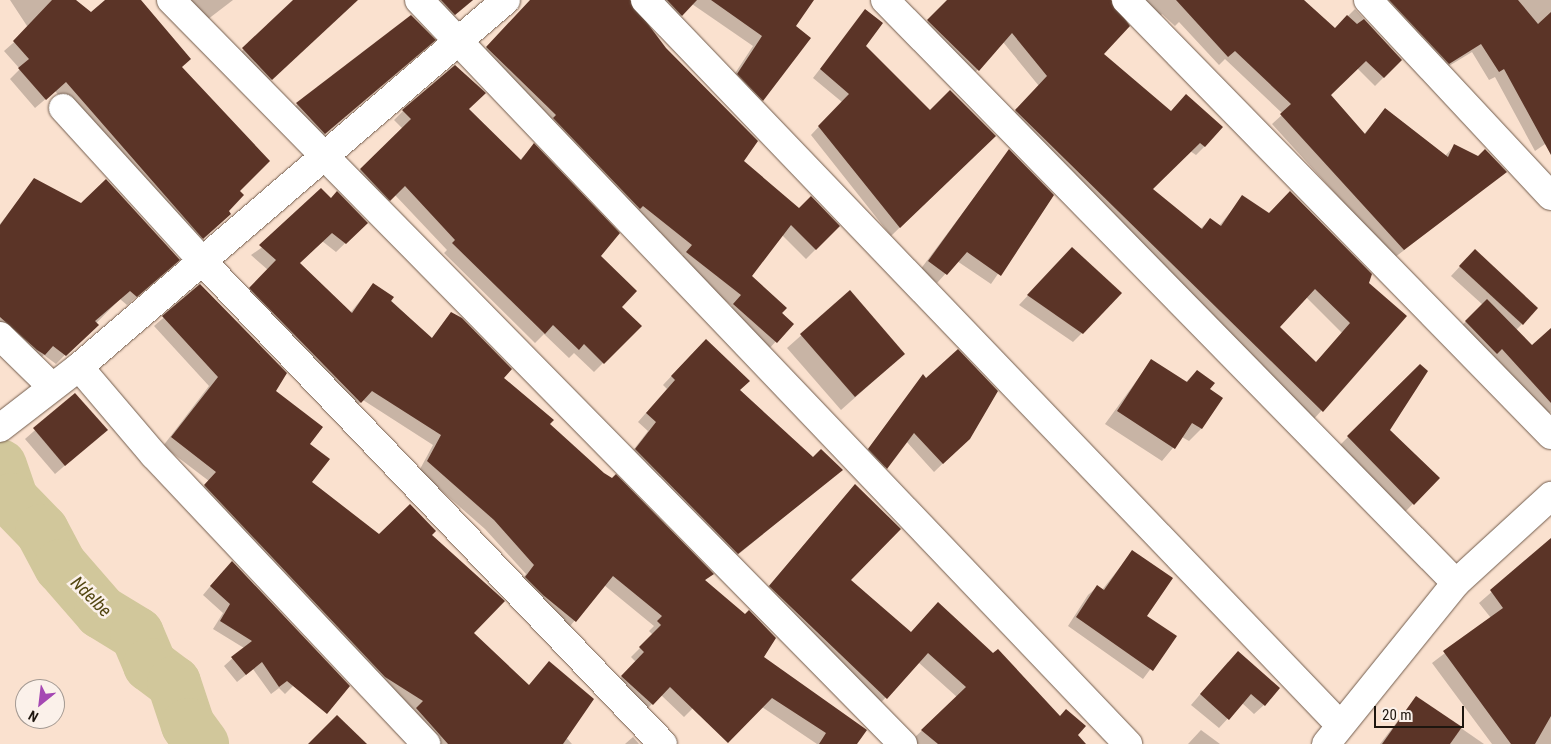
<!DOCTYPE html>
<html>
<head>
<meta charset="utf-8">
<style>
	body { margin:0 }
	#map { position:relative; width:1551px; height:744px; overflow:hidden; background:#fae1cf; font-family:"Roboto Condensed",sans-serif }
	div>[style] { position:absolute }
	.shadow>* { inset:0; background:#0003 }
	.river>* { height:54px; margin:-27px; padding:0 27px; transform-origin:27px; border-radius:27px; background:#d1c79b }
	.building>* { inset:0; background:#5b3427 }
	.roads { filter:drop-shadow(0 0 1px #715c4d) drop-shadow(0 0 1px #715c4d) }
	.minor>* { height:28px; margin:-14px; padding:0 14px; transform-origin:14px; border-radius:14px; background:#fff }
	span { translate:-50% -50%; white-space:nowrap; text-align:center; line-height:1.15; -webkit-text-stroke:5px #fbf1ea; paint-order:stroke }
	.water-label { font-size:18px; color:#524611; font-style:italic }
	.north { position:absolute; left:15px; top:679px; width:50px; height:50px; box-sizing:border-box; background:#fbf1ea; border:1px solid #a39992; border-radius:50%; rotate:209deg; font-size:14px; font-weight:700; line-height:20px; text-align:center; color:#1e160f }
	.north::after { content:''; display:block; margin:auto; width:18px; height:22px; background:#a548b3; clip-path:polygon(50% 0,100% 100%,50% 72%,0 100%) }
	.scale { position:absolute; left:1374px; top:706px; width:90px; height:22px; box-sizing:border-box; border:2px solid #1e160f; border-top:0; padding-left:6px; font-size:15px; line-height:18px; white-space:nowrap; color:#1e160f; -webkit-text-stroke:4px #fbf1ea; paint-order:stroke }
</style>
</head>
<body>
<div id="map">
	<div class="shadow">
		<div style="clip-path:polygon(10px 0,74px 0,91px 14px,107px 0,139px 0,180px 67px,227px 211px,193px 248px,55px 91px,35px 108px,10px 79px,20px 69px,4px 51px,29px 29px)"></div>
		<div style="clip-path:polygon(186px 0,233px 0,203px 23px)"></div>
		<div style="clip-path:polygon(294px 0,357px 0,262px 88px,234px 59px)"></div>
		<div style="clip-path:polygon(419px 0,473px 0,443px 25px)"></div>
		<div style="clip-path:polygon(531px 0,630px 0,742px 162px,799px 209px,839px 226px,806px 259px,782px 235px,750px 276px,792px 324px,766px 352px,724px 314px,732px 306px,677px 262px,683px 255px,633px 215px,477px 58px)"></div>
		<div style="clip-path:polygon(645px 0,813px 0,794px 26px,762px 100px,753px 110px,728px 84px,753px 46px,692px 4px,672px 25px)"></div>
		<div style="clip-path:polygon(evenodd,949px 0,1111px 0,1102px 54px,1205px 146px,1196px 155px,1190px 151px,1151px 189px,1200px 229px,1210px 220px,1219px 226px,1243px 197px,1367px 283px,1406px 316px,1313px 420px,1007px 120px,1039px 86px,1003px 42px,969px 79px,919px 30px,949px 0,1306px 297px,1342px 333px,1315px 364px,1278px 327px,1306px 297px)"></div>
		<div style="clip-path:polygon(1130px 0,1302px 0,1335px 29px,1355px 9px,1401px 60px,1375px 86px,1357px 68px,1329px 95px,1364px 134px,1385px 110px,1445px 156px,1455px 145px,1505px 172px,1394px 258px,1272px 124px,1283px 114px,1225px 59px,1219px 65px,1179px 22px,1175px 26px,1162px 14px,1156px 20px)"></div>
		<div style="clip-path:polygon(1372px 0,1551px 0,1551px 145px,1548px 142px,1535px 151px,1495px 77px,1489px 80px,1472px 52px,1439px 72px)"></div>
		<div style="clip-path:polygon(865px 11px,864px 46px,930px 112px,994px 136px,891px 236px,811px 135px,842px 102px,813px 78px)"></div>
		<div style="clip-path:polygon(411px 16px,426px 47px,317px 141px,289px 111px)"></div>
		<div style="clip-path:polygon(468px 110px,520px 160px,534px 145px,599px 256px,620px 307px,640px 326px,594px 372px,574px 353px,569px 358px,544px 334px,535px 343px,444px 253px,447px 250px,395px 195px,381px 209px,351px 179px,403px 129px,394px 120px,403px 111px)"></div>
		<div style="clip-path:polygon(1009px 151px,1052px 195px,991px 284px,957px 261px,937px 283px,920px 270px)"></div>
		<div style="clip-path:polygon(34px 180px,169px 269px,127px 305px,120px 299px,56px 364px,44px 355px,35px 363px,0 332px,0 224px)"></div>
		<div style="clip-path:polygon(331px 199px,366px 223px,336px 252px,322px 241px,299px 263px,350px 313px,374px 284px,431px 339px,451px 313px,502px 378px,549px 425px,712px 574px,704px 581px,762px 657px,856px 744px,817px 744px,762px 707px,695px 706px,684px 717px,661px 695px,643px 713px,613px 686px,636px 662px,631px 657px,653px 635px,649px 631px,654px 626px,604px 585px,566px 631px,517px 586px,526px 574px,485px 529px,419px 471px,433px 445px,363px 400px,351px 411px,241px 297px,268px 270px,251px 255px)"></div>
		<div style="clip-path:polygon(1063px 258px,1082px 333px,1073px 342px,1019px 305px)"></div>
		<div style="clip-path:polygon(1465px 261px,1522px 324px,1516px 330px,1532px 347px,1551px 330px,1551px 412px,1546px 416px,1457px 330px,1483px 305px,1451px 276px)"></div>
		<div style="clip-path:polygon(200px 286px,308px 444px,310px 482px,379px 536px,430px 535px,472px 633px,572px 744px,434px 744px,408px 718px,415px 710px,376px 686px,196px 495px,209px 481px,163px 446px,209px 386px,154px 326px)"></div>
		<div style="clip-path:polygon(850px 292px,904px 354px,841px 410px,787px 348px)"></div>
		<div style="clip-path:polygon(697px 349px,832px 478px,729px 562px,627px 458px,648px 431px,638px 422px,667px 389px,663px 385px)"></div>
		<div style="clip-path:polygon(1151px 361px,1185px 383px,1197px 371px,1209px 390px,1222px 398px,1201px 429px,1189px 441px,1182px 437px,1162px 461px,1105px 424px)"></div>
		<div style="clip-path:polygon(1420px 366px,1388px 430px,1438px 478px,1404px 513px,1339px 446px)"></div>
		<div style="clip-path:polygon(923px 376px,960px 447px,934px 472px,906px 441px,878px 476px,861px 458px)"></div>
		<div style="clip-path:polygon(75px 395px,96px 439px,55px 474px,25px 439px)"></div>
		<div style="clip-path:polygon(846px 496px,850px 580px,910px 633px,1069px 744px,917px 744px,912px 740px,957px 697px,918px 662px,876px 708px,760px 596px)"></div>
		<div style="clip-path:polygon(1550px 541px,1551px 744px,1492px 744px,1432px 663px,1491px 618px,1479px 603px)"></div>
		<div style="clip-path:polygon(1132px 552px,1145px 616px,1175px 636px,1143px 679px,1068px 626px,1088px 595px,1097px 587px,1102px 590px)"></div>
		<div style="clip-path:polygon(224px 570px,293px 686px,285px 694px,279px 688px,271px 694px,253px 669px,237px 682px,224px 666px,244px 648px,213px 629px,223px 613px,203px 595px)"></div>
		<div style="clip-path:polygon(1228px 662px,1264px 705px,1254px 714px,1242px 703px,1219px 728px,1191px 705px)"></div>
		<div style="clip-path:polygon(1416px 697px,1484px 744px,1380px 744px)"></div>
		<div style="clip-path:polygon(1201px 730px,1220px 744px,1188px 744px)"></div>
		<div style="clip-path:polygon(633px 737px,639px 744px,625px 744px)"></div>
	</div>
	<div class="river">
		<div style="left:0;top:466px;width:36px;rotate:71deg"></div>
		<div style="left:12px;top:500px;width:43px;rotate:45.9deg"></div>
		<div style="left:42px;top:531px;width:40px;rotate:62deg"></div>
		<div style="left:61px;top:566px;width:61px;rotate:49deg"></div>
		<div style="left:101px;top:612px;width:42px;rotate:31.4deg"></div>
		<div style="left:137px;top:634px;width:34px;rotate:67deg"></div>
		<div style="left:150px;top:665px;width:30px;rotate:37deg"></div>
		<div style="left:174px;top:683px;width:44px;rotate:71.6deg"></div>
		<div style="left:188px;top:725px;width:24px;rotate:54deg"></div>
	</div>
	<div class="building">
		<div style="clip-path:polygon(52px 0,76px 0,91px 12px,105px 0,141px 0,191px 59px,182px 67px,270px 161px,240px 191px,244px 195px,229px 211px,231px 214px,203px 239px,66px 82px,46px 100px,18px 68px,29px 59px,13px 41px)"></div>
		<div style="clip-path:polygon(293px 0,358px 0,272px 80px,242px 48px)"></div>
		<div style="clip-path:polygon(441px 0,473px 0,455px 15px)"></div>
		<div style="clip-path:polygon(530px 0,630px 0,666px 48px,758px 141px,744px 161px,799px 208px,811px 196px,840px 226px,816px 250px,791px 225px,752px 276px,787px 308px,782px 313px,794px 324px,777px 343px,733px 304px,741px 295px,686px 252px,692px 245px,643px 206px,640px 209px,553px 118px,556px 115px,486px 47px)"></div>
		<div style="clip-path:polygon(667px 0,697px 0,682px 16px)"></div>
		<div style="clip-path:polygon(711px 0,814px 0,796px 26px,811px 38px,763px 101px,737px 74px,762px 36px)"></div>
		<div style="clip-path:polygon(evenodd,947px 0,1111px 0,1130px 26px,1104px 54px,1171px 111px,1186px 94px,1223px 127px,1205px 147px,1200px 143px,1153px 189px,1202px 229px,1210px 218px,1221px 226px,1242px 195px,1269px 213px,1290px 191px,1372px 274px,1369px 283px,1407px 316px,1323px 412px,1015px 110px,1047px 76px,1012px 33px,979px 71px,927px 20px,947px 0,1315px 289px,1350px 323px,1316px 362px,1280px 327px,1315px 289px)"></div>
		<div style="clip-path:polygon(1176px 0,1304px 0,1335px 28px,1347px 15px,1357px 24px,1364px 19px,1402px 60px,1384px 78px,1366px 61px,1331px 95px,1365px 134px,1385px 108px,1448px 157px,1454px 144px,1478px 156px,1485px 149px,1507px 172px,1404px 250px,1280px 114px,1291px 104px,1235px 51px,1228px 57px)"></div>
		<div style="clip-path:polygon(1389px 0,1518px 0,1538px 24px,1551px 12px,1551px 155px,1504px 69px,1499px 72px,1481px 44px,1449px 64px)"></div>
		<div style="clip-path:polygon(865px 9px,883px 23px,866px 46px,930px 110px,950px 90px,996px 136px,900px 228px,818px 126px,849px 94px,820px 69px)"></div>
		<div style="clip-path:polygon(411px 15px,436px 40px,325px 134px,296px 103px)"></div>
		<div style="clip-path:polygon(455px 65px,486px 93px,469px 109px,521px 160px,534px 143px,620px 233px,601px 256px,637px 291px,622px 307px,642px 326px,604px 364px,584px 344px,579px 350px,553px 325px,545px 334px,452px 243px,455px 240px,405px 186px,390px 201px,360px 169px,411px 119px,402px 110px)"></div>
		<div style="clip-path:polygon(1009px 149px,1054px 195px,1001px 276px,967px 252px,947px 275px,928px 261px)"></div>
		<div style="clip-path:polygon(34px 178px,81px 203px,106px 179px,180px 260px,137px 297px,130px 291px,95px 321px,99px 325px,66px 356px,53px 346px,45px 355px,37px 350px,0 317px,0 225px)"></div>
		<div style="clip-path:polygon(321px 188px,331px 198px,337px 191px,368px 223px,346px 244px,332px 233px,300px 263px,352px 313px,373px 283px,394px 297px,391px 301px,432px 338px,451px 312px,462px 318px,512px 369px,504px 378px,554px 420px,550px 424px,604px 473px,612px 478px,616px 474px,714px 574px,705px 580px,745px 614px,749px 610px,776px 638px,764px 657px,867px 730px,857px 744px,819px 744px,826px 733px,772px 698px,728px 743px,670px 687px,653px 705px,621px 676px,644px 652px,639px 647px,661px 625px,657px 621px,662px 616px,613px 576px,576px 622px,543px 595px,525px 577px,534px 565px,494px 520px,427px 461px,441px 435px,372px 391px,361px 403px,249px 288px,276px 260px,259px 245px)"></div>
		<div style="clip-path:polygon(1072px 247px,1122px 293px,1083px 334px,1027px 295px)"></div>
		<div style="clip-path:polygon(1475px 249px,1538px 308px,1523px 325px,1459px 266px)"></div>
		<div style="clip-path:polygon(200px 284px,287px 373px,276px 391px,323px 427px,310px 444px,330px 459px,312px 482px,379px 534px,410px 504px,436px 531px,432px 535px,505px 601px,474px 633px,529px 685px,549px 661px,594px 699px,563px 744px,448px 744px,416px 708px,423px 701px,385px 677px,204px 485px,216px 472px,171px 437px,218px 377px,162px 316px)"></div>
		<div style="clip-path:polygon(850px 290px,905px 354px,855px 397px,800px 334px)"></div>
		<div style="clip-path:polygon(1487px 299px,1532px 345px,1551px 328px,1551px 403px,1502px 349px,1497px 354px,1465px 321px)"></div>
		<div style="clip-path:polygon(706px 339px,750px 381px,740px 390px,813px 457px,821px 449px,843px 470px,738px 554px,635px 449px,656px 422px,646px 413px,675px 380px,671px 376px)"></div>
		<div style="clip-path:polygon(958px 349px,998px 391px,970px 439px,943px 464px,914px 433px,887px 469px,868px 449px,923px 374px,926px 378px)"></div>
		<div style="clip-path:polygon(1151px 359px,1187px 382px,1197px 370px,1215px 383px,1210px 389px,1223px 398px,1202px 429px,1192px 423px,1175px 449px,1117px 411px)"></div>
		<div style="clip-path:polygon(1420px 364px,1428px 371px,1390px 430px,1440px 478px,1414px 505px,1347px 436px)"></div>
		<div style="clip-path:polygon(75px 393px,108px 430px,65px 466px,33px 428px)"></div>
		<div style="clip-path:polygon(855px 484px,901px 529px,851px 580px,911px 632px,938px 602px,993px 653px,998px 649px,1060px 716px,1066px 709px,1086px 726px,1078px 735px,1086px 744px,938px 744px,921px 730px,966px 687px,928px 653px,887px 699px,769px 586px)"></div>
		<div style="clip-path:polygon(1551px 538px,1551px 716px,1535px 744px,1511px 744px,1443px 651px,1503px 608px,1490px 590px)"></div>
		<div style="clip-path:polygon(1132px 550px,1173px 578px,1147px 616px,1177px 636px,1153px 671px,1076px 617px,1097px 585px,1104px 590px)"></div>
		<div style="clip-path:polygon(232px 561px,350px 686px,327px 714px,287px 681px,279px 687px,262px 662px,246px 675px,231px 657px,252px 641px,220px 621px,230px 604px,210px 586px)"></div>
		<div style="clip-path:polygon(1238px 651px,1280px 688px,1265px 706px,1251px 694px,1229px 720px,1200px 694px)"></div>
		<div style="clip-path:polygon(1416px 696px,1462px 727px,1450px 744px,1382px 744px)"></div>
		<div style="clip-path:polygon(337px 715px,367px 744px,308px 744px)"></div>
	</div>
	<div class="roads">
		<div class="minor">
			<div style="left:171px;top:0;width:1044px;rotate:45.47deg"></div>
			<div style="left:419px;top:0;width:1028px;rotate:46.38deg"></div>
			<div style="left:645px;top:0;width:1004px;rotate:46.21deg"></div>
			<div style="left:885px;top:0;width:816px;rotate:45.6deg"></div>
			<div style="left:1126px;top:0;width:608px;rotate:45.67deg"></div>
			<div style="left:1368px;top:0;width:268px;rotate:47deg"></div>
			<div style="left:63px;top:108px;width:208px;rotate:47.7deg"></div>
			<div style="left:203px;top:262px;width:666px;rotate:46.34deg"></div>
			<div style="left:0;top:336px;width:73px;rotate:44.4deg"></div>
			<div style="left:79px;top:367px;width:116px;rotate:49.6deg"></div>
			<div style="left:154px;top:455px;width:397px;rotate:46.7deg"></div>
			<div style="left:0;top:428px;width:100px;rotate:-37.7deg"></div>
			<div style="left:79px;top:367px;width:563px;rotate:-40.68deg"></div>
			<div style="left:1326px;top:744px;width:207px;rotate:-51.1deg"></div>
			<div style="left:1456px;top:583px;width:129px;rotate:-42.5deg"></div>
		</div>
	</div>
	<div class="water-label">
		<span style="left:91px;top:597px;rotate:45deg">Ndelbe</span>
	</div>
	<div class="north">N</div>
	<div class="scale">20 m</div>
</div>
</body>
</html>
